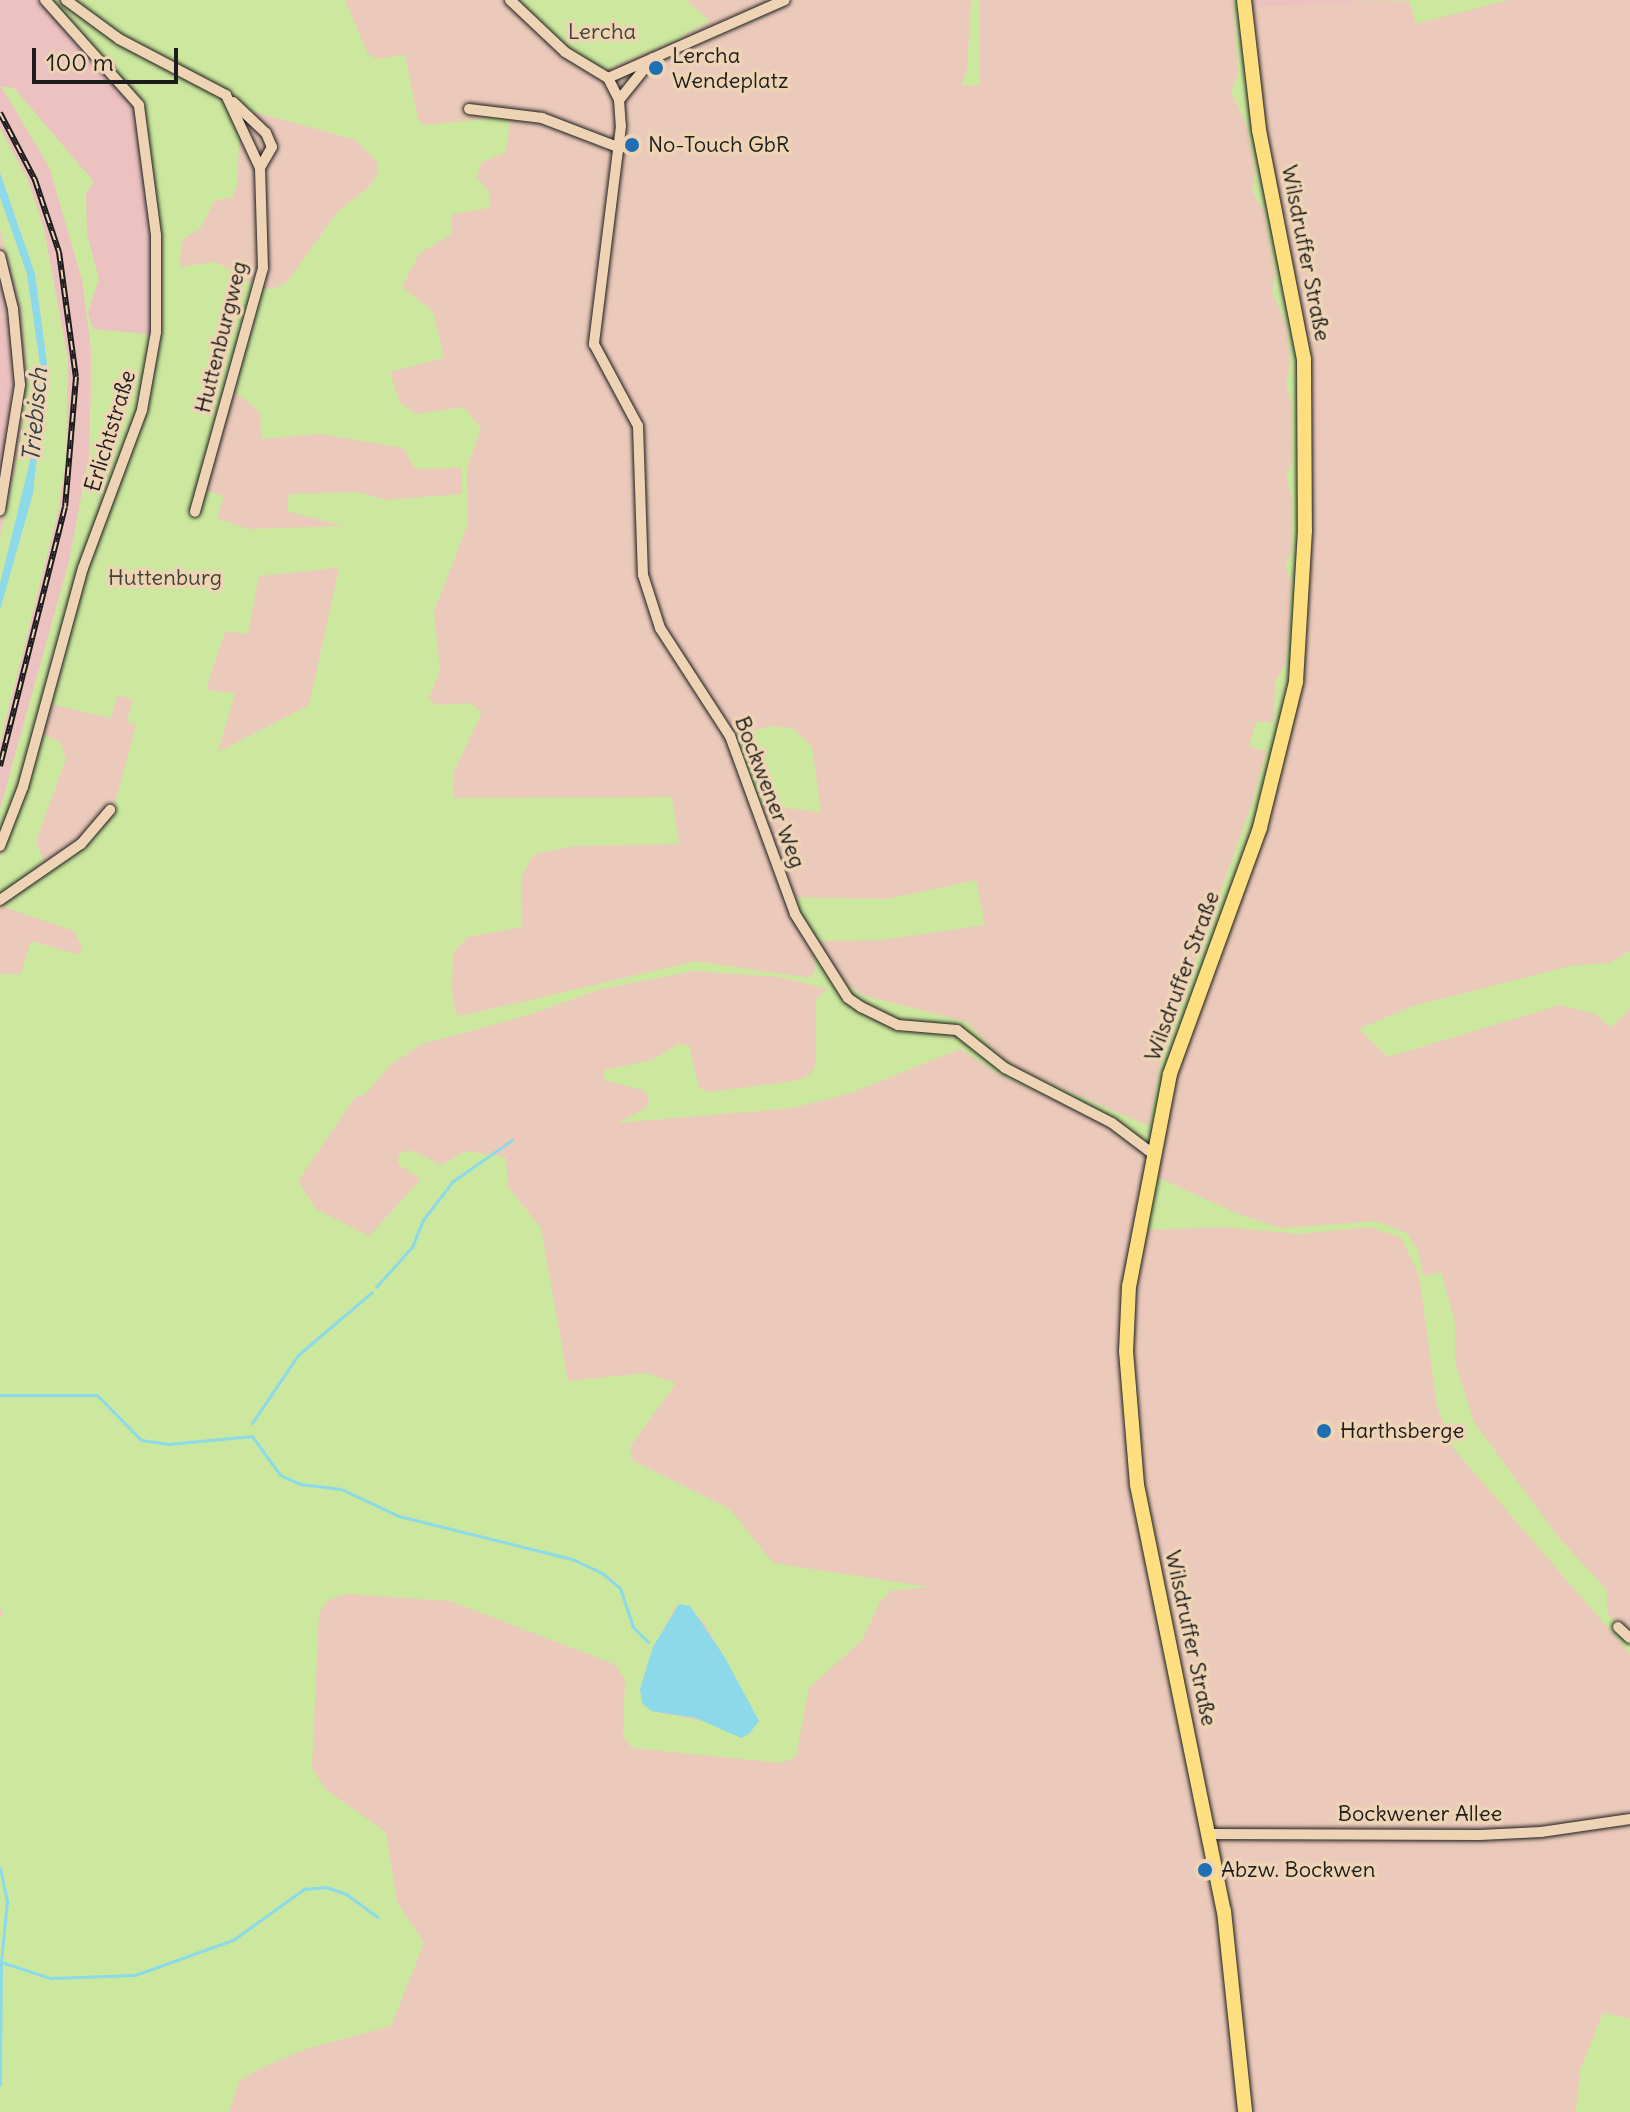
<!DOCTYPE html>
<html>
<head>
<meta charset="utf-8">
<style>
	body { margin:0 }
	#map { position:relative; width:1630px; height:2112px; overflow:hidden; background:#eccabb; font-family:Delius,sans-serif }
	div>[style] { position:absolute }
	.built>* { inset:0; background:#ebc2bf }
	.green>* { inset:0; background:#cce89f }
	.water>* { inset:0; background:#8bd9e9 }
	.stream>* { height:3px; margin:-1.5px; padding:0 1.5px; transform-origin:1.5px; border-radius:1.5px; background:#8bd9e9 }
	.roads { filter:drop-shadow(0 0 2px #1c1c1c) drop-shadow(0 0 2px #1c1c1c) }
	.minor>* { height:10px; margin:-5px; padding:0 5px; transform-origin:5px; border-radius:5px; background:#eed4b5 }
	.major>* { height:14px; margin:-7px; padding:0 7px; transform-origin:7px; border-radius:7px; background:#fddf80 }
	.rail>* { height:6px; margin-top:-3px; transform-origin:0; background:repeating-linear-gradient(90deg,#eed4b5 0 9px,#1c1c1c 0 18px); box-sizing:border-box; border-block:2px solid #1c1c1c }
	.dots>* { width:22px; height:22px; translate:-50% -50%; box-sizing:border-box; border:4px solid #eed4b5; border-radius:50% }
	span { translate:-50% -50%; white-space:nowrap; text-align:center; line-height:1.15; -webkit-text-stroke:7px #eed4b5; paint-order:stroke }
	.park-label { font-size:22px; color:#3f4536 }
	.poi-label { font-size:22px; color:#1c1c1c }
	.left { translate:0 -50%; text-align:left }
	.street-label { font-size:22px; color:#1c1c1c }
	.water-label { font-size:24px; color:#324245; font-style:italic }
	.scale { position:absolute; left:32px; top:48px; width:146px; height:36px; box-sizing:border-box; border:4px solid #1c1c1c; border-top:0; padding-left:10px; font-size:24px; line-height:28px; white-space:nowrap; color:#1c1c1c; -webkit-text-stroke:6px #eed4b5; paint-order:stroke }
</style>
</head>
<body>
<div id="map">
	<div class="built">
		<div style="clip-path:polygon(0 0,45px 0,139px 105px,156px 235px,155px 343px,89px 337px,89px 456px,69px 561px,0 809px,0 743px,59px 508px,66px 458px,68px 360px,44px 229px,28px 180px,0 128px)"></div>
		<div style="clip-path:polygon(1244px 0,1351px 0,1351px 3px,1244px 7px)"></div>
		<div style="clip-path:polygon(0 276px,14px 353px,14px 377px,0 482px,0 317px,7px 317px,0 312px)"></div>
	</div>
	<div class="green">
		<div style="clip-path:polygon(evenodd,45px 0,345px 0,368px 54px,376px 59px,405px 55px,418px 119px,424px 125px,504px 117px,510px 120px,506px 152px,481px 163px,477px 178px,489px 191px,490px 208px,452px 214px,451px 234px,419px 254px,402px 287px,433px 311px,444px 358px,390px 372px,400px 403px,416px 414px,464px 407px,481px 429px,467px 468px,468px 523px,434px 612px,440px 672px,428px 700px,439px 705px,469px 703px,482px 712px,454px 772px,453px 798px,672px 797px,679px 844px,576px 846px,534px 854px,521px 878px,522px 927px,467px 937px,453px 953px,452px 990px,455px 1012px,461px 1016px,696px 961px,810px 978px,815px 971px,814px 957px,789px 897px,887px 899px,976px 880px,985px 925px,881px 940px,817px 941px,842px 979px,862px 995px,967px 1022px,1000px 1056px,1026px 1073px,1149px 1126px,1161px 1056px,1251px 806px,1266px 751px,1249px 746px,1256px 722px,1274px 722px,1275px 682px,1285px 664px,1289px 631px,1291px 582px,1285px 566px,1292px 549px,1292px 499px,1286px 477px,1292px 461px,1292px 407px,1286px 384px,1290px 363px,1287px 327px,1272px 292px,1275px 274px,1264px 212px,1252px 191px,1255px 172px,1246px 124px,1231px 92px,1238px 73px,1233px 0,1244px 0,1246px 41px,1296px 297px,1305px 530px,1287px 735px,1147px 1155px,1097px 1119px,998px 1074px,960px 1049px,851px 1093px,793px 1108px,617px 1123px,648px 1107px,649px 1099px,645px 1091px,604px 1080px,604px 1070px,652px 1060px,678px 1044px,689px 1045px,699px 1088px,709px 1092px,796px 1081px,811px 1074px,816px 1062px,816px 999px,828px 989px,779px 977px,694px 971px,598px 990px,529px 1015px,422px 1044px,390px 1065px,365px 1095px,355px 1097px,298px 1181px,316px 1209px,369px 1236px,421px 1179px,397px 1164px,400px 1153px,410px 1150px,442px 1165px,465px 1151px,506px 1157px,508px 1187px,541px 1228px,568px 1381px,646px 1373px,676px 1383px,630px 1447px,632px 1460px,730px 1509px,773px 1563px,929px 1587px,890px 1591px,880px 1602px,862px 1640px,809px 1688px,796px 1757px,781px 1763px,632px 1748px,623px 1736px,625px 1679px,614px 1664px,450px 1601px,346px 1594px,327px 1601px,319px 1613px,312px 1768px,326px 1790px,386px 1832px,397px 1902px,424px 1943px,391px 2026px,306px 2049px,257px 2070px,240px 2080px,229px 2112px,0 2112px,0 1618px,4px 1614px,0 1607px,0 974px,21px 974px,31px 941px,80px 955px,82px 948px,74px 931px,1px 906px,110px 821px,136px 725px,127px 722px,133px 699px,117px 695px,111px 718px,46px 703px,38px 732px,60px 742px,66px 759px,36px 841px,44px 862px,0 894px,0 858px,16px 807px,0 846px,0 809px,69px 561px,89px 456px,92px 357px,82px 280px,49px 167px,1px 86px,14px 88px,94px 182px,86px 193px,87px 234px,99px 279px,88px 312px,93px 329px,148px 334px,154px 342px,159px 278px,139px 105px,45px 0,255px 112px,356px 140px,377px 162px,377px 175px,368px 188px,338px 211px,287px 282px,273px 289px,260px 288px,216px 262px,179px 267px,183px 239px,200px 229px,215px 200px,232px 198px,237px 186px,240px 122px,255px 112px,45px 0,233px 390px,260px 412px,261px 439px,320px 434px,403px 448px,415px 469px,462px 468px,462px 494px,385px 500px,359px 492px,289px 494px,287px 511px,343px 526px,248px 529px,217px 518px,224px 496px,206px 490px,233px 390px,45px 0,339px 568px,309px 705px,218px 752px,235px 693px,206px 690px,225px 631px,248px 634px,259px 576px,339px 568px,45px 0,676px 1606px,689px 1606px,706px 1626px,759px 1721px,708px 1722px,651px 1711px,654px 1647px,676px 1606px)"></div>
		<div style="clip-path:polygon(513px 0,686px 0,710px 21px,686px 34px,673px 16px,686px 36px,605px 70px,569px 49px)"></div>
		<div style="clip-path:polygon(971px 0,980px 0,980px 86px,961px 85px,967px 70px)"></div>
		<div style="clip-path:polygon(1351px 0,1509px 0,1416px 24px,1409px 1px)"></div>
		<div style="clip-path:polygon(0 128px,28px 180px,44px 229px,68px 360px,66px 458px,59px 508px,0 743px,0 610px,33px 493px,47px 364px,35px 274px,0 173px)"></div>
		<div style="clip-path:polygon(0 197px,27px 274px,40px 364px,26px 491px,0 584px,0 537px,20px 445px,27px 373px,21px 308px,0 230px)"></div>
		<div style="clip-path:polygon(770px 726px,792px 728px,812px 746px,821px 812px,755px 804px,730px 736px)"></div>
		<div style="clip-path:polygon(1630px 951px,1630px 1008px,1611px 1028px,1595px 1014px,1560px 1005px,1388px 1057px,1359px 1029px,1413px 1006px,1570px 966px,1610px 963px)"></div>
		<div style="clip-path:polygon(1155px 1176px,1238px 1214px,1281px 1228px,1376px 1221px,1407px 1233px,1419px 1253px,1423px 1276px,1441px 1272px,1455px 1322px,1455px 1362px,1474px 1422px,1559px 1538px,1607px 1590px,1607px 1613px,1630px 1638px,1630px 1654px,1453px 1448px,1437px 1406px,1419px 1275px,1401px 1238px,1370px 1227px,1299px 1234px,1222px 1227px,1146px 1230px)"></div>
		<div style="clip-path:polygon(1603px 2013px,1630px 2019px,1630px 2112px,1576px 2112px,1580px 2070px)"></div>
	</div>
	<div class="water">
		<div style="clip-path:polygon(0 173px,35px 274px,47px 364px,33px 493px,0 610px,0 584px,33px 449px,40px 364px,27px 274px,0 197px)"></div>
		<div style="clip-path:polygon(679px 1604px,690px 1606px,724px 1656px,759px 1721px,749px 1734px,741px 1738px,696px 1718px,651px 1711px,642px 1703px,640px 1689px,653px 1647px)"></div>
	</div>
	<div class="stream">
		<div style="left:376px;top:1287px;width:54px;rotate:-48deg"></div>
		<div style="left:412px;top:1247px;width:29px;rotate:-68deg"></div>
		<div style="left:423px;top:1220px;width:49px;rotate:-52.4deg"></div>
		<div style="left:453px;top:1181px;width:72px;rotate:-34.8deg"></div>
		<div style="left:0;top:1395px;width:97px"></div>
		<div style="left:97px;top:1395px;width:63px;rotate:45.6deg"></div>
		<div style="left:141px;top:1440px;width:28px;rotate:8deg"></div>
		<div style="left:169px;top:1444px;width:83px;rotate:-5.5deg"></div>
		<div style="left:252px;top:1436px;width:48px;rotate:54.3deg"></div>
		<div style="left:280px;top:1475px;width:22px;rotate:24deg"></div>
		<div style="left:300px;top:1484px;width:41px;rotate:7deg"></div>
		<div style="left:341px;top:1489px;width:64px;rotate:25deg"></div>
		<div style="left:399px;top:1516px;width:178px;rotate:14deg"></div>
		<div style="left:572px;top:1559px;width:33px;rotate:25deg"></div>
		<div style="left:602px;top:1573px;width:23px;rotate:40deg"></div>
		<div style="left:620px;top:1588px;width:41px;rotate:71.6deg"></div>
		<div style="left:633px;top:1627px;width:21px;rotate:45deg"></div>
		<div style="left:252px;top:1423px;width:82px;rotate:-55.9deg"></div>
		<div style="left:298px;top:1355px;width:97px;rotate:-40.4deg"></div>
		<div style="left:0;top:1868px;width:34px;rotate:78deg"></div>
		<div style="left:7px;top:1901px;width:61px;rotate:95.6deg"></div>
		<div style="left:1px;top:1962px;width:123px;rotate:90.5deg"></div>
		<div style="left:1px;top:1962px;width:52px;rotate:18.1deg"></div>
		<div style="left:50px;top:1978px;width:85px;rotate:-2deg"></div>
		<div style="left:135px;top:1975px;width:104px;rotate:-19.7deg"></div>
		<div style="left:233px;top:1940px;width:87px;rotate:-35.7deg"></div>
		<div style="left:304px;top:1889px;width:21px;rotate:-5deg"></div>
		<div style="left:325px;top:1887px;width:22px;rotate:18deg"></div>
		<div style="left:346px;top:1894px;width:39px;rotate:36deg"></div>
	</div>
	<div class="roads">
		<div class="minor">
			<div style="left:66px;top:0;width:66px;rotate:36.3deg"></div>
			<div style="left:119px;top:39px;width:121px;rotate:27.6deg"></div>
			<div style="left:226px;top:95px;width:81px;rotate:65deg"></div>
			<div style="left:260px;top:168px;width:100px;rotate:88.3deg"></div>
			<div style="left:263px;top:268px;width:253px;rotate:105.6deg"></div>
			<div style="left:510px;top:0;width:76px;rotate:43.4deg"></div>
			<div style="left:565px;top:52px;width:50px;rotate:31.2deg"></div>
			<div style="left:608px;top:78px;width:25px;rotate:63deg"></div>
			<div style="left:619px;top:100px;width:26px;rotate:86deg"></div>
			<div style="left:621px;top:126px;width:220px;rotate:97.1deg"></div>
			<div style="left:594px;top:344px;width:93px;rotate:61.8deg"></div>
			<div style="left:638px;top:426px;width:149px;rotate:88.1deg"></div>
			<div style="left:643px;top:575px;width:56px;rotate:72.2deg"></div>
			<div style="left:660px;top:628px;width:129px;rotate:57.1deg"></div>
			<div style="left:730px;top:736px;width:189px;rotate:69.9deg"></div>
			<div style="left:795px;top:914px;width:99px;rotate:57.8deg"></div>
			<div style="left:848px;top:998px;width:16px;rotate:35deg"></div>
			<div style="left:861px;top:1007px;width:41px;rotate:25.9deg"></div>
			<div style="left:898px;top:1025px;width:59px;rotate:4.8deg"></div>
			<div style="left:957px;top:1030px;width:61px;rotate:38.4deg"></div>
			<div style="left:1005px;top:1068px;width:120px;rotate:27.2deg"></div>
			<div style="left:1112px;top:1123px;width:51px;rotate:37.1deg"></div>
			<div style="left:608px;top:78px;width:193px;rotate:-23.8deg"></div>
			<div style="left:619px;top:100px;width:54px;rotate:-51deg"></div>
			<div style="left:233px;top:102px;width:45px;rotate:43.2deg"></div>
			<div style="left:266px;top:133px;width:15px;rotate:67deg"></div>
			<div style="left:272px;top:147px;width:24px;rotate:120deg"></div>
			<div style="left:469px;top:109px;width:74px;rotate:7deg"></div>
			<div style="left:542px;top:118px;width:84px;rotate:21deg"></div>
			<div style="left:0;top:256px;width:55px;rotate:76.2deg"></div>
			<div style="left:13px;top:309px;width:76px;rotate:84.7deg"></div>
			<div style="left:20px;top:385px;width:127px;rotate:99.1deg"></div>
			<div style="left:0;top:846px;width:63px;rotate:-68.7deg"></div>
			<div style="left:23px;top:787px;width:227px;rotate:-74.7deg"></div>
			<div style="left:83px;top:568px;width:169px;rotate:-69.5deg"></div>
			<div style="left:142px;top:410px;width:79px;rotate:-79.8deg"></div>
			<div style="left:156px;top:332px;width:97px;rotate:-90deg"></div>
			<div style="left:156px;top:235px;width:131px;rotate:-97.5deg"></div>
			<div style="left:139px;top:105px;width:141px;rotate:-131.8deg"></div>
			<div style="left:0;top:900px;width:98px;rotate:-34.7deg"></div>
			<div style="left:81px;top:844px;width:45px;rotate:-49.5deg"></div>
			<div style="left:1618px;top:1627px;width:16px;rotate:43deg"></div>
			<div style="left:1209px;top:1834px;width:271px;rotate:0.2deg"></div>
			<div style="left:1480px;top:1835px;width:61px;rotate:-2.8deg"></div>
			<div style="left:1541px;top:1832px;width:90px;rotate:-8.3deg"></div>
		</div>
		<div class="major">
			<div style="left:1244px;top:0;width:131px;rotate:83.4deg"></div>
			<div style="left:1259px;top:130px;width:233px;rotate:78.9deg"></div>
			<div style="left:1304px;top:359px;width:171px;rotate:89.7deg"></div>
			<div style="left:1305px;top:530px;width:152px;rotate:93.4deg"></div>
			<div style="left:1296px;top:682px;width:150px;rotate:103.9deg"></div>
			<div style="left:1260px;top:828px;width:262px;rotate:110.1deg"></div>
			<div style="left:1170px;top:1074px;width:216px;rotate:100.9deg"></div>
			<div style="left:1129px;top:1286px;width:65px;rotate:92.6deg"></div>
			<div style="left:1126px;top:1351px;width:134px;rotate:85.3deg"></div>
			<div style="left:1137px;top:1485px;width:435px;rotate:78.5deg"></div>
			<div style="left:1224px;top:1911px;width:202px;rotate:84deg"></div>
		</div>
	</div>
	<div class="rail">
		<div style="left:0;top:113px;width:76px;rotate:62.4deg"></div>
		<div style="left:35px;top:180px;width:76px;rotate:71.6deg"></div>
		<div style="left:59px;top:252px;width:126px;rotate:82.3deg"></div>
		<div style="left:76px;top:377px;width:130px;rotate:94.8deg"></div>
		<div style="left:65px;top:507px;width:267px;rotate:104.1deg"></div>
	</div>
	<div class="dots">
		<div style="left:656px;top:68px;background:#1f6fb2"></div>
		<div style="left:632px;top:145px;background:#1f6fb2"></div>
		<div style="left:1324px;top:1431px;background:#1f6fb2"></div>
		<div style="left:1205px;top:1870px;background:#1f6fb2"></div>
	</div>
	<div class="park-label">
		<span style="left:602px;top:32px">Lercha</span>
		<span style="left:165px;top:578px">Huttenburg</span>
	</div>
	<div class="poi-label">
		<span class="left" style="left:672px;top:68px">Lercha<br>Wendeplatz</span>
		<span class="left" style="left:648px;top:145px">No-Touch GbR</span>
		<span class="left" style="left:1340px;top:1431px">Harthsberge</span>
		<span class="left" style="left:1221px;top:1870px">Abzw. Bockwen</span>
	</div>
	<div class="street-label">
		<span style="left:1306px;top:253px;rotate:79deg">Wilsdruffer Straße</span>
		<span style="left:221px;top:337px;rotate:-76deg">Huttenburgweg</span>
		<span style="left:110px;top:431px;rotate:-73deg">Erlichtstraße</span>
		<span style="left:770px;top:792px;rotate:69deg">Bockwener Weg</span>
		<span style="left:1182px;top:976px;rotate:-70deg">Wilsdruffer Straße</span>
		<span style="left:1191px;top:1638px;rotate:78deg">Wilsdruffer Straße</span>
		<span style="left:1420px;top:1814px">Bockwener Allee</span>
	</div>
	<div class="water-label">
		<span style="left:35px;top:415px;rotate:-85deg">Triebisch</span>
	</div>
	<div class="scale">100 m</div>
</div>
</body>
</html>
